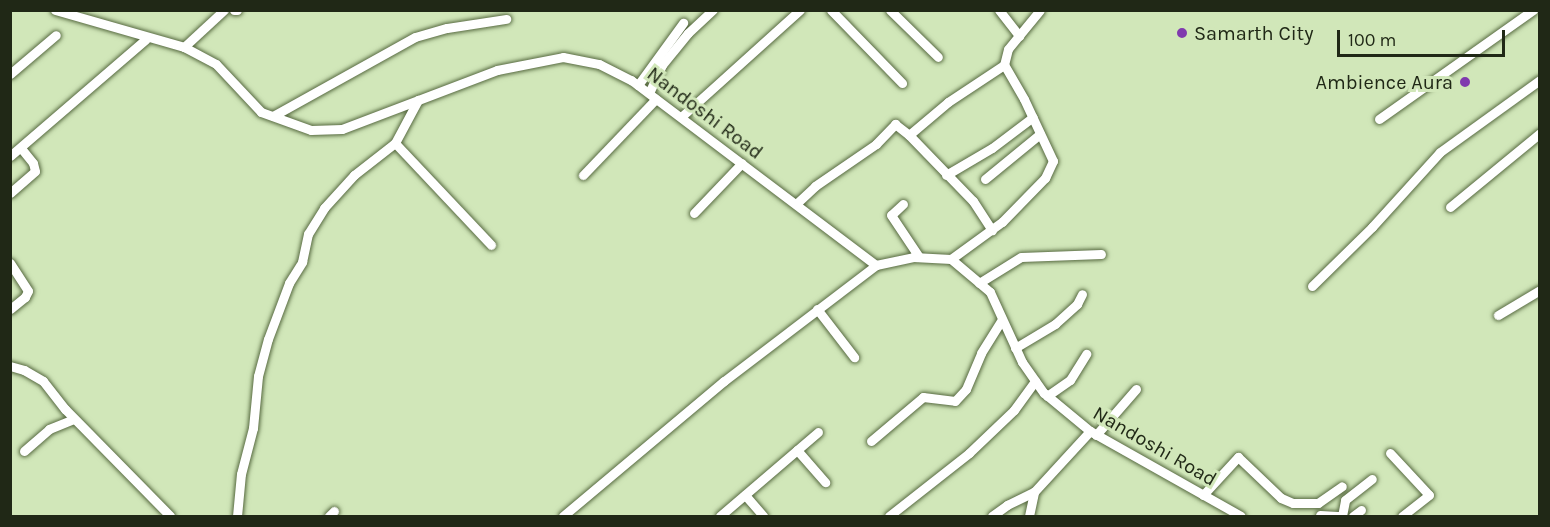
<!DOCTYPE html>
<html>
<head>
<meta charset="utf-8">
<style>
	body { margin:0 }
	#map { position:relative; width:1550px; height:527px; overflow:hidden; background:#d1e7b9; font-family:Karla,sans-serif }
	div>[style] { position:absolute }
	.roads { filter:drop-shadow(0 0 2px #576a41) drop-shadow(0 0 2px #576a41) }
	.minor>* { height:9px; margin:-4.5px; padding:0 4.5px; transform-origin:4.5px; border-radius:4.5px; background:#fff }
	.dots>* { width:16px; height:16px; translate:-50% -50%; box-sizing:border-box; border:3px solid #d1e7b9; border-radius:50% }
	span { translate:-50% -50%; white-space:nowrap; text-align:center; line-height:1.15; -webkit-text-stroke:6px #d1e7b9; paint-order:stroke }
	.poi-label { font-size:20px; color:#202816 }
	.left { translate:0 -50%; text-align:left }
	.right { translate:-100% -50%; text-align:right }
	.street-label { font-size:20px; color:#202816 }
	.frame { position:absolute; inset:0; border:12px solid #202816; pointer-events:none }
	.scale { position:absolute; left:1337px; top:30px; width:168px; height:27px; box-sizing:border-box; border:3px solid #202816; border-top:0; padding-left:8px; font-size:18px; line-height:21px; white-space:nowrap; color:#202816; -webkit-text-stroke:4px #d1e7b9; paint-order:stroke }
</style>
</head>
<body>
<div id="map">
	<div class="roads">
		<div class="minor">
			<div style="left:55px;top:10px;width:134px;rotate:16deg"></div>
			<div style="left:184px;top:47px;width:36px;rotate:28deg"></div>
			<div style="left:216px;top:64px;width:66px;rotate:46.8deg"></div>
			<div style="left:261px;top:112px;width:53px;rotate:19.8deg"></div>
			<div style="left:311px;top:130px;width:31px;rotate:-2deg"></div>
			<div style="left:342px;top:129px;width:166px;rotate:-20.8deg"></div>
			<div style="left:497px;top:70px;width:67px;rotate:-11.1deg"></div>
			<div style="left:563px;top:57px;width:37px;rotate:11deg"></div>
			<div style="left:599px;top:64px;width:36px;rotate:27deg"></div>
			<div style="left:631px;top:80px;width:307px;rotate:37.1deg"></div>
			<div style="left:876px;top:265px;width:38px;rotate:-12deg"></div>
			<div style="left:913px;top:257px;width:38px;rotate:3deg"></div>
			<div style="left:951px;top:259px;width:51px;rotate:40.2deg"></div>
			<div style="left:990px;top:292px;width:77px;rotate:65.4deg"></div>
			<div style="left:1022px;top:362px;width:38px;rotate:55deg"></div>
			<div style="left:1044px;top:393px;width:60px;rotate:39.6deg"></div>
			<div style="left:1090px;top:431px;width:173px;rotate:29.4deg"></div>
			<div style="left:234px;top:10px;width:3px"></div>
			<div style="left:831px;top:10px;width:102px;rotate:45.8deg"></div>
			<div style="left:890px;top:10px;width:67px;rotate:44.4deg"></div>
			<div style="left:999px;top:10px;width:33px;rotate:52deg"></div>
			<div style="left:184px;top:47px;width:54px;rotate:-42.8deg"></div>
			<div style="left:10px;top:74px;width:60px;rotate:-40.3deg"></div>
			<div style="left:638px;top:85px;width:77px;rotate:-54deg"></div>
			<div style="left:649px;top:93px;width:31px;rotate:-65deg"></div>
			<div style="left:662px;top:65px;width:41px;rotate:-50.9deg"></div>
			<div style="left:688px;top:33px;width:34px;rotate:-43deg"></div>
			<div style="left:273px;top:116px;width:162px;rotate:-29.1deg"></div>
			<div style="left:415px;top:37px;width:33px;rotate:-16deg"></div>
			<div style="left:447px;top:28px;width:60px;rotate:-8.7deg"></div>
			<div style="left:681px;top:117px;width:160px;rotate:-42deg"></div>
			<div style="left:1379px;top:119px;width:189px;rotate:-35.3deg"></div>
			<div style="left:909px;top:135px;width:92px;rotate:45.9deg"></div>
			<div style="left:973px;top:201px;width:35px;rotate:57deg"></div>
			<div style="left:395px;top:143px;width:140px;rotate:46.7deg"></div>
			<div style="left:10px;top:156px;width:179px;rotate:-40.7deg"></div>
			<div style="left:583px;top:175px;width:105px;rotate:-46.2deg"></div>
			<div style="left:946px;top:175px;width:53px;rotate:-30.4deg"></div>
			<div style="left:992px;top:148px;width:51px;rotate:-37.1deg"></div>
			<div style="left:985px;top:179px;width:71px;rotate:-39.3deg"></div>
			<div style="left:10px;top:193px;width:33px;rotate:-41deg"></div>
			<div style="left:35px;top:171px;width:8px;rotate:-104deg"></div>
			<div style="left:33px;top:163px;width:19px;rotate:-129deg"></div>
			<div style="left:796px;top:204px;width:26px;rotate:-43deg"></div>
			<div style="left:815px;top:186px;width:74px;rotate:-34.5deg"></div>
			<div style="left:876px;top:144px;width:28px;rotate:-46deg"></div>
			<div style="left:895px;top:124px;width:18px;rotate:38deg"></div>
			<div style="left:909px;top:135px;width:51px;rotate:-40.2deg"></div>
			<div style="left:948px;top:102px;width:67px;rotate:-33.5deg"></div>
			<div style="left:1004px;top:65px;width:16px;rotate:-76deg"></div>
			<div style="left:1008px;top:49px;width:50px;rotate:-50.6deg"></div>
			<div style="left:903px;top:204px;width:16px;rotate:137deg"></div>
			<div style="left:891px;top:215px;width:50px;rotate:56.3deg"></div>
			<div style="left:1450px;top:207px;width:117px;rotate:-39.4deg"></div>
			<div style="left:694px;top:213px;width:69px;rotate:-46.2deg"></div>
			<div style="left:951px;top:259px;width:63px;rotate:-36deg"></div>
			<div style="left:1002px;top:222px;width:62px;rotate:-45.7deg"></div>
			<div style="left:1045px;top:178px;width:19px;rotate:-65deg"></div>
			<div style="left:1053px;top:161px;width:68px;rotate:-115.1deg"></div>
			<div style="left:1024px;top:99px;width:39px;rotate:-120deg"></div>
			<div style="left:10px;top:263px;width:33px;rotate:57deg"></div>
			<div style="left:28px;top:291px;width:7px;rotate:117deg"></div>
			<div style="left:25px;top:297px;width:19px;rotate:141deg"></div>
			<div style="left:979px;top:283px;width:49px;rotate:-31.8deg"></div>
			<div style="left:1021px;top:257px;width:80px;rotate:-2.1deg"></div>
			<div style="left:1312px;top:286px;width:84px;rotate:-44.5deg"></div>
			<div style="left:1372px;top:227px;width:101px;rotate:-47.8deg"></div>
			<div style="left:1440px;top:152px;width:123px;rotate:-35.8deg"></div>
			<div style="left:817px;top:309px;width:61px;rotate:52.4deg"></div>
			<div style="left:1498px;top:315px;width:49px;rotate:-30.8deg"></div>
			<div style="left:1015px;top:348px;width:47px;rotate:-31deg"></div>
			<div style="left:1055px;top:324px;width:30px;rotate:-42deg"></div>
			<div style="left:1077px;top:304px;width:11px;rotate:-63deg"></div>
			<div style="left:10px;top:366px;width:15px;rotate:16deg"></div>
			<div style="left:24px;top:370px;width:22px;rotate:30deg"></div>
			<div style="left:43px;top:381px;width:36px;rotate:52deg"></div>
			<div style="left:65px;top:409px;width:150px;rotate:45.5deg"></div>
			<div style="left:1047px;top:396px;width:28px;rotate:-35deg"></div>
			<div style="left:1070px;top:380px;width:31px;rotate:-58deg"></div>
			<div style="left:1096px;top:435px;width:61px;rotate:-49deg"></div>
			<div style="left:871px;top:441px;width:68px;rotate:-40.2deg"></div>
			<div style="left:923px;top:397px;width:32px;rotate:7deg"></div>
			<div style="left:955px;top:401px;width:16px;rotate:-47deg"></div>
			<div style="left:966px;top:389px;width:39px;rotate:-67deg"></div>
			<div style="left:981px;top:353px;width:39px;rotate:-58deg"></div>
			<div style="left:797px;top:450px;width:43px;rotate:48.8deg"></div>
			<div style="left:24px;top:451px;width:33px;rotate:-41deg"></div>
			<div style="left:49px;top:429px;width:27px;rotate:-22deg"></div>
			<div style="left:1390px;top:453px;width:57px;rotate:47.1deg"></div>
			<div style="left:1429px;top:495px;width:34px;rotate:142deg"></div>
			<div style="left:745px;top:495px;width:28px;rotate:49deg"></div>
			<div style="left:1203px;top:495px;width:52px;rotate:-47.4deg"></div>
			<div style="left:1238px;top:457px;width:59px;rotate:43.6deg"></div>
			<div style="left:1281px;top:498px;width:13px;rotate:23deg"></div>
			<div style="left:1293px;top:503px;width:25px"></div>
			<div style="left:1318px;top:503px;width:29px;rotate:-35deg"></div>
			<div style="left:1320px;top:515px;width:22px;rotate:3deg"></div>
			<div style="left:1342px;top:516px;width:16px;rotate:-79deg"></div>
			<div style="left:1345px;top:500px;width:34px;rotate:-38deg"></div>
			<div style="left:237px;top:516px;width:42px;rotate:-84.6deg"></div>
			<div style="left:241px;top:474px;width:48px;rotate:-75.4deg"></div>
			<div style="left:253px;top:428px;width:52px;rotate:-84.5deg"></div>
			<div style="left:258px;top:376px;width:38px;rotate:-75deg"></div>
			<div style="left:268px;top:339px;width:60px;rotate:-69.4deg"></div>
			<div style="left:289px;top:283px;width:25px;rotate:-58deg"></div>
			<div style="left:302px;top:262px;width:29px;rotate:-78deg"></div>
			<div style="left:308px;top:234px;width:31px;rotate:-58deg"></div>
			<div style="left:324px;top:208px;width:45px;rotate:-47.7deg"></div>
			<div style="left:354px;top:175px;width:52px;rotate:-38deg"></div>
			<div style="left:395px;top:143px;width:49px;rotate:-61.9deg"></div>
			<div style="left:329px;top:516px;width:7px;rotate:-45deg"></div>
			<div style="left:563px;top:516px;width:210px;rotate:-40deg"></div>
			<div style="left:724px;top:381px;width:191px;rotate:-37.3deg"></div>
			<div style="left:720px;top:516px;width:129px;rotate:-40.6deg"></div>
			<div style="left:889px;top:516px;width:102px;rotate:-38.2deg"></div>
			<div style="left:969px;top:453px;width:62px;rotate:-43.7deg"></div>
			<div style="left:1014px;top:410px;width:36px;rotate:-54deg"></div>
			<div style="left:992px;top:516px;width:19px;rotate:-36deg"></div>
			<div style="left:1007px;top:505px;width:30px;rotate:-26deg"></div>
			<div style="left:1029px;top:516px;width:25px;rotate:-78deg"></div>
			<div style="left:1034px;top:492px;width:83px;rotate:-47.4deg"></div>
			<div style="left:1353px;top:516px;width:10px;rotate:-37deg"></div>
		</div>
	</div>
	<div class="dots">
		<div style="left:1182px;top:33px;background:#803aae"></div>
		<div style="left:1465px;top:82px;background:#803aae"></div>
	</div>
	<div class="poi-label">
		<span class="left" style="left:1194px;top:33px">Samarth City</span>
		<span class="right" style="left:1453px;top:82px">Ambience Aura</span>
	</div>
	<div class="street-label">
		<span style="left:705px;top:113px;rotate:37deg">Nandoshi Road</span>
		<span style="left:1155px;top:446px;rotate:30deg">Nandoshi Road</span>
	</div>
	<div class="frame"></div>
	<div class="scale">100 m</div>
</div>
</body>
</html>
